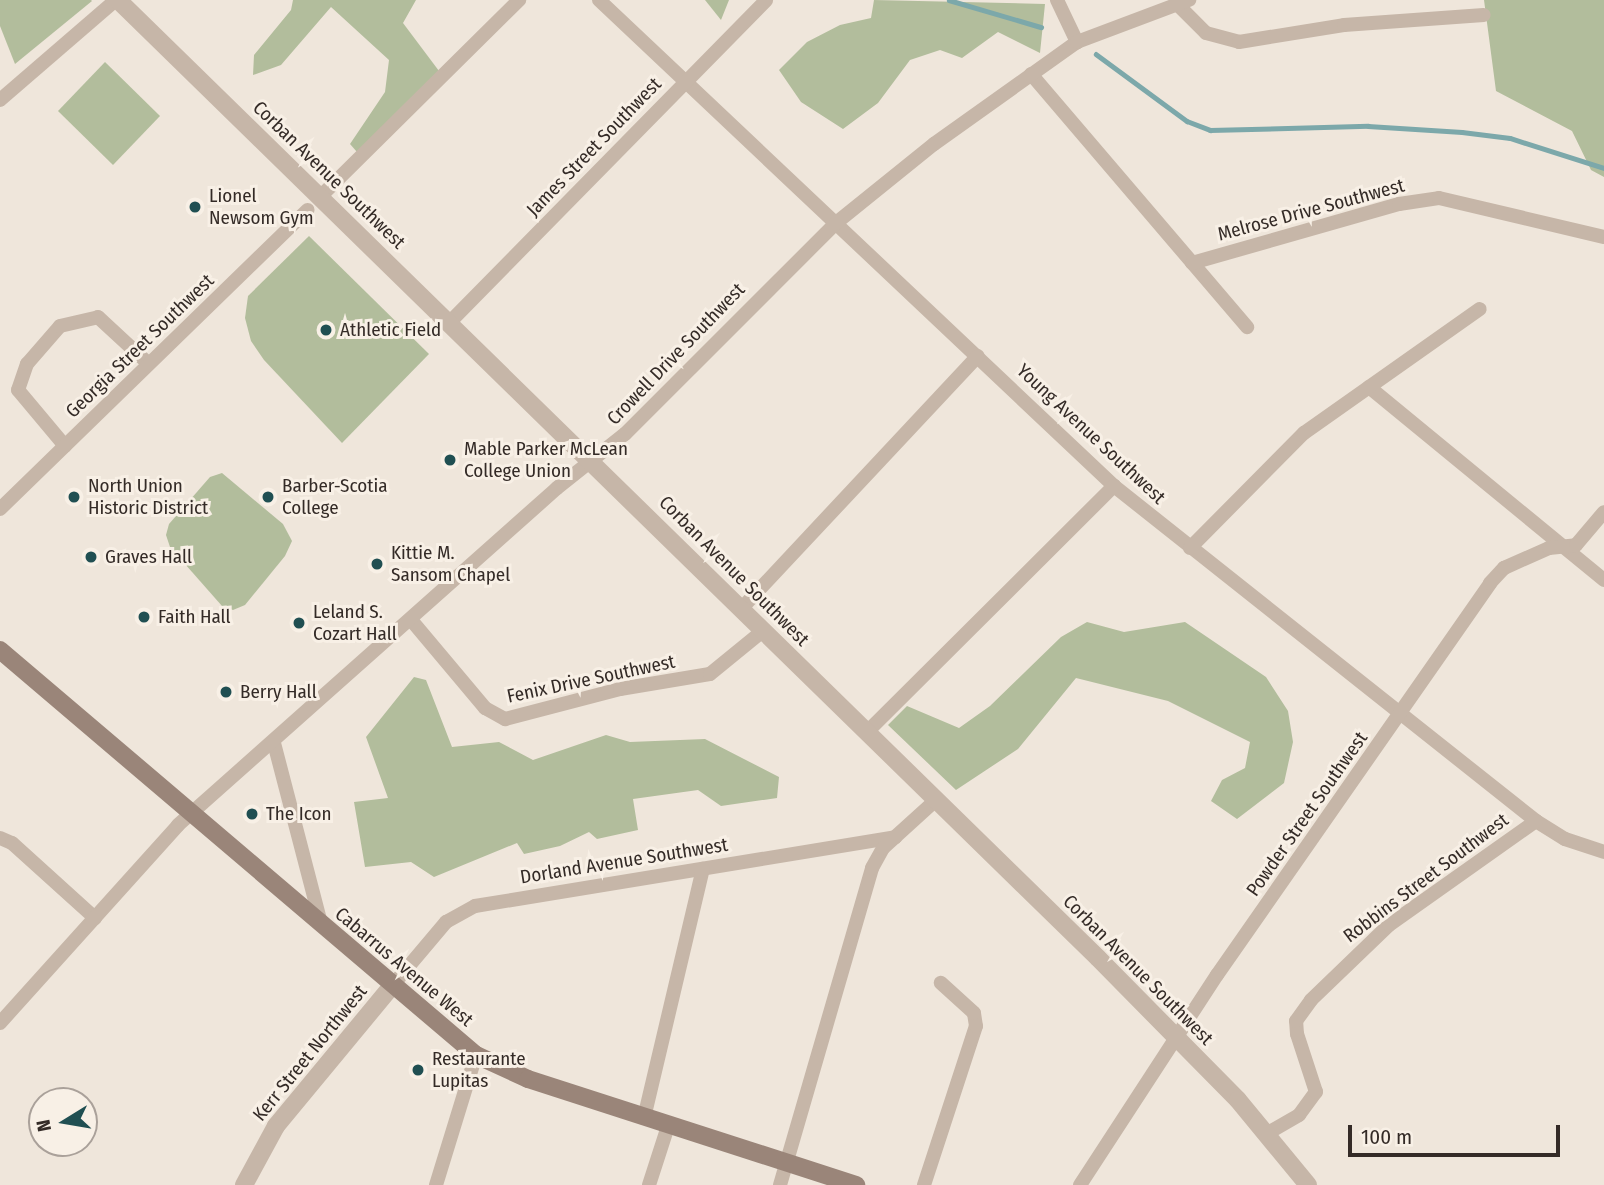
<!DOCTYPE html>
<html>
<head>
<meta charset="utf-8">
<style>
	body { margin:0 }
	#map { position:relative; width:1604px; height:1185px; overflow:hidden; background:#efe6db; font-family:"Fira Sans Condensed",sans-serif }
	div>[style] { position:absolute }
	.green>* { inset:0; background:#b2bd9c }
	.stream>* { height:4.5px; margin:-2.25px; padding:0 2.25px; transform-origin:2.25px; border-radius:2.25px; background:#7ca8aa }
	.minor>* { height:14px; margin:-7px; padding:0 7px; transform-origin:7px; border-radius:7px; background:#c6b6a8 }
	.tertiary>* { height:18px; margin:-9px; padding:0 9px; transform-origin:9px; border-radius:9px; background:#c6b6a8 }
	.secondary>* { height:18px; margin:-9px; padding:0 9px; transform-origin:9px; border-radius:9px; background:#9a8579 }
	.dots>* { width:19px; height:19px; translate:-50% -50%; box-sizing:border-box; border:4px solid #f8f0e6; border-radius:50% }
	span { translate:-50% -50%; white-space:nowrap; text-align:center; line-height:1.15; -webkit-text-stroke:6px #f8f0e6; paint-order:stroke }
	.street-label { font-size:19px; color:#342b27 }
	.poi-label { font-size:19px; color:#342b27 }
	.left { translate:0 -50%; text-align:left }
	.north { position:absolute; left:28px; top:1087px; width:70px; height:70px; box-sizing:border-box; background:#f8f0e6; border:2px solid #aaa19a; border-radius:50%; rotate:259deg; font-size:19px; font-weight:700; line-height:28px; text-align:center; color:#342b27 }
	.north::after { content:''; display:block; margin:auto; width:24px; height:32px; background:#204f52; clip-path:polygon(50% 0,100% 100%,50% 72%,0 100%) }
	.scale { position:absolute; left:1348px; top:1125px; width:212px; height:32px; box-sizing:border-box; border:4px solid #342b27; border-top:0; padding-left:9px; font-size:21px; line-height:24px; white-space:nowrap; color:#342b27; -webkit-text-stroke:5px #f8f0e6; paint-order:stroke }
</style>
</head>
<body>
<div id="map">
	<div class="green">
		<div style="clip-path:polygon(0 0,91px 0,92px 1px,15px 64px,0 26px)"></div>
		<div style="clip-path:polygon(293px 0,416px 0,403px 23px,439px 71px,357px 152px,350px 144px,385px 92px,389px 60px,331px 7px,281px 65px,253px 75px,254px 55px,291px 10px)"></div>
		<div style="clip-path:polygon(705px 0,729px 0,721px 20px)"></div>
		<div style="clip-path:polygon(874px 0,1045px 4px,1040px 53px,998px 32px,962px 58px,940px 50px,910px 60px,878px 103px,843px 129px,801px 102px,779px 70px,807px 42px,840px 25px,871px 18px)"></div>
		<div style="clip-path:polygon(1484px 0,1604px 0,1604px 177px,1591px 170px,1572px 131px,1496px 91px)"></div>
		<div style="clip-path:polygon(105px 62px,160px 116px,113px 165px,58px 111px)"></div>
		<div style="clip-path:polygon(309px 236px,429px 354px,342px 443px,264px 360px,251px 341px,245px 318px,248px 296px)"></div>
		<div style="clip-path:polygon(222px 473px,283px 524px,292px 541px,285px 556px,245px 605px,233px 610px,222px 606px,170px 547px,166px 535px,169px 524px,210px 477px)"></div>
		<div style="clip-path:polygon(1087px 622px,1124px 632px,1185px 622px,1266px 677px,1288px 711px,1293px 742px,1284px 783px,1237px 819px,1211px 801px,1222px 780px,1245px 768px,1250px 742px,1168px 701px,1076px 678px,1018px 749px,956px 790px,888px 725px,907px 706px,959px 728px,990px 706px,1061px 637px)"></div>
		<div style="clip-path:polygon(414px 677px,426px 680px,452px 747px,499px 742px,533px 760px,606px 735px,630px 742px,705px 739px,779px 777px,777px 798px,721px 806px,698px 790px,633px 799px,638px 830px,597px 839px,589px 832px,560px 846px,524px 854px,517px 843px,434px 877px,411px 862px,365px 867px,354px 802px,388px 798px,366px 737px)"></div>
	</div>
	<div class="stream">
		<div style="left:949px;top:0;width:96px;rotate:16.4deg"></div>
		<div style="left:1096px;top:54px;width:113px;rotate:36.4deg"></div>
		<div style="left:1187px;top:121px;width:25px;rotate:21deg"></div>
		<div style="left:1210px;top:130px;width:158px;rotate:-1.5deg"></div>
		<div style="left:1368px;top:126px;width:94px;rotate:3.7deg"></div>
		<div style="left:1462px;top:132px;width:48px;rotate:7.1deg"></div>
		<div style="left:1510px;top:138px;width:99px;rotate:17.7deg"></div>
	</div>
	<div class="minor">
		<div style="left:599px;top:0;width:708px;rotate:43.34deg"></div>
		<div style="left:1114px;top:486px;width:539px;rotate:38.44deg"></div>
		<div style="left:1536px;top:821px;width:34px;rotate:32deg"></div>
		<div style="left:1565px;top:839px;width:41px;rotate:18.4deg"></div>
		<div style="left:1057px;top:0;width:47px;rotate:64.5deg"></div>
		<div style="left:1179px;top:6px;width:38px;rotate:45deg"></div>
		<div style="left:1206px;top:33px;width:34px;rotate:15deg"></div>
		<div style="left:1239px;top:42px;width:106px;rotate:-9.2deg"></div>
		<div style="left:1344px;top:25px;width:140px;rotate:-4.1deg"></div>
		<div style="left:1031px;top:74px;width:333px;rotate:49.5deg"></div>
		<div style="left:0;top:100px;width:153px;rotate:-40.8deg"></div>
		<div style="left:321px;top:196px;width:279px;rotate:-44.7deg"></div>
		<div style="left:1192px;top:263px;width:215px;rotate:-15.9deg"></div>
		<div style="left:1399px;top:204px;width:40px;rotate:-8.5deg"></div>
		<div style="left:1439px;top:198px;width:170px;rotate:13.3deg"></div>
		<div style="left:450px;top:322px;width:451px;rotate:-45.5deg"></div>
		<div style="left:1369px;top:387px;width:304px;rotate:39.4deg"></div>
		<div style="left:65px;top:446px;width:73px;rotate:-130deg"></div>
		<div style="left:18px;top:390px;width:28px;rotate:-71deg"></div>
		<div style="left:27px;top:364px;width:50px;rotate:-49deg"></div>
		<div style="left:60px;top:326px;width:39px;rotate:-13deg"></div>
		<div style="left:98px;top:317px;width:69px;rotate:42.7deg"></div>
		<div style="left:0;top:509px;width:429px;rotate:-44.2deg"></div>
		<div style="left:1190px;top:548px;width:162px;rotate:-45.3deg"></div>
		<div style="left:1304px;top:433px;width:215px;rotate:-35.2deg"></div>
		<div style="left:742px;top:608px;width:345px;rotate:-46.9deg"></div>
		<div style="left:412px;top:621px;width:114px;rotate:50deg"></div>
		<div style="left:485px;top:708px;width:23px;rotate:29deg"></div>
		<div style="left:505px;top:719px;width:119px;rotate:-14.6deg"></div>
		<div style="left:620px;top:689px;width:91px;rotate:-9.5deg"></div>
		<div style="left:710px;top:674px;width:70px;rotate:-39.2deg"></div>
		<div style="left:867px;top:732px;width:349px;rotate:-44.9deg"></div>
		<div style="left:274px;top:743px;width:186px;rotate:75.4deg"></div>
		<div style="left:0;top:838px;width:13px;rotate:23deg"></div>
		<div style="left:12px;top:843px;width:112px;rotate:42.1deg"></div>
		<div style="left:392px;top:986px;width:84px;rotate:-49.8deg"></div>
		<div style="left:446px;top:922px;width:33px;rotate:-29deg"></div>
		<div style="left:475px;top:906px;width:426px;rotate:-9.3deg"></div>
		<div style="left:0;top:1023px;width:266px;rotate:-48deg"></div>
		<div style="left:178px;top:825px;width:507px;rotate:-41.64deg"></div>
		<div style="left:557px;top:488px;width:87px;rotate:-38.5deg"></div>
		<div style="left:625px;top:434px;width:298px;rotate:-45deg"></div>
		<div style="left:836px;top:223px;width:126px;rotate:-38.9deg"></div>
		<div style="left:934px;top:144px;width:176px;rotate:-35.5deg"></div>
		<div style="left:1077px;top:42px;width:120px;rotate:-20.6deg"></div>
		<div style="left:644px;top:1118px;width:256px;rotate:-76.7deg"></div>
		<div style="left:1268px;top:1133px;width:36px;rotate:-30deg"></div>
		<div style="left:1299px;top:1115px;width:29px;rotate:-54deg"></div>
		<div style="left:1316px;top:1092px;width:61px;rotate:-108.1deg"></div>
		<div style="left:1297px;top:1034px;width:13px;rotate:-94deg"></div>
		<div style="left:1296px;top:1021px;width:26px;rotate:-54deg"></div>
		<div style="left:1311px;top:1000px;width:108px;rotate:-43.9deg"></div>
		<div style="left:1389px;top:925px;width:180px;rotate:-35.3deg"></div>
		<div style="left:436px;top:1185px;width:136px;rotate:-72.9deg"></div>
		<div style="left:649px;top:1185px;width:62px;rotate:-72.1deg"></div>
		<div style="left:780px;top:1185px;width:330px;rotate:-73.8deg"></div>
		<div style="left:872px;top:868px;width:23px;rotate:-61deg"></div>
		<div style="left:883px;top:848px;width:72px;rotate:-42.2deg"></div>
		<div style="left:924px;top:1185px;width:167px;rotate:-71.9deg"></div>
		<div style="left:976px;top:1026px;width:13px;rotate:-99deg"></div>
		<div style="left:974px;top:1013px;width:45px;rotate:-137.7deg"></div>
		<div style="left:1080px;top:1185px;width:251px;rotate:-56.9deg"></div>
		<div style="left:1217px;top:975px;width:478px;rotate:-55.1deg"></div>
		<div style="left:1490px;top:583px;width:21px;rotate:-47deg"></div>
		<div style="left:1504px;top:568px;width:49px;rotate:-24deg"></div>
		<div style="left:1549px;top:548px;width:27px;rotate:-6deg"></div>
		<div style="left:1576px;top:545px;width:43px;rotate:-49.7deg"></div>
	</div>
	<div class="tertiary">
		<div style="left:118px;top:0;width:1370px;rotate:44.35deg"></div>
		<div style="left:1098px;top:958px;width:199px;rotate:45.4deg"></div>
		<div style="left:1238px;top:1100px;width:110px;rotate:50.5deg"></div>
		<div style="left:244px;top:1185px;width:67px;rotate:-61.5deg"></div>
		<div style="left:276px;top:1126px;width:182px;rotate:-50.4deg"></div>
	</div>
	<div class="secondary">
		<div style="left:0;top:650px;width:625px;rotate:40.39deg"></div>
		<div style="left:476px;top:1055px;width:57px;rotate:24.8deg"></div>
		<div style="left:528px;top:1079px;width:345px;rotate:17.9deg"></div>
	</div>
	<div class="dots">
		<div style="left:195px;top:207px;background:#204f52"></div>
		<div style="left:326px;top:330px;background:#204f52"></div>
		<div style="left:450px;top:460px;background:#204f52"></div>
		<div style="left:74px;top:497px;background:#204f52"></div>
		<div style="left:268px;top:497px;background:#204f52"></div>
		<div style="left:91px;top:557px;background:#204f52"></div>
		<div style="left:377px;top:564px;background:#204f52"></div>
		<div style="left:144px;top:617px;background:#204f52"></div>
		<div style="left:299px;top:623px;background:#204f52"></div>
		<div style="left:226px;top:692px;background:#204f52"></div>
		<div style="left:252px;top:814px;background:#204f52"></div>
		<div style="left:418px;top:1070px;background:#204f52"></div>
	</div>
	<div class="street-label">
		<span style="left:594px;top:147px;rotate:-46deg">James Street Southwest</span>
		<span style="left:329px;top:175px;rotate:44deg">Corban Avenue Southwest</span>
		<span style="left:1311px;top:210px;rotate:-15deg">Melrose Drive Southwest</span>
		<span style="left:140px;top:346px;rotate:-44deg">Georgia Street Southwest</span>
		<span style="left:676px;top:354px;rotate:-46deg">Crowell Drive Southwest</span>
		<span style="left:1091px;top:434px;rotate:43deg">Young Avenue Southwest</span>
		<span style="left:734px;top:571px;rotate:45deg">Corban Avenue Southwest</span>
		<span style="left:591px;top:679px;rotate:-12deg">Fenix Drive Southwest</span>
		<span style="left:1307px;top:814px;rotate:-55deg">Powder Street Southwest</span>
		<span style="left:624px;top:861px;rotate:-9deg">Dorland Avenue Southwest</span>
		<span style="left:1426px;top:878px;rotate:-37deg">Robbins Street Southwest</span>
		<span style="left:404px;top:967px;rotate:40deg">Cabarrus Avenue West</span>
		<span style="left:1138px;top:970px;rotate:45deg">Corban Avenue Southwest</span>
		<span style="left:310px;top:1053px;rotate:-51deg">Kerr Street Northwest</span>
	</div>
	<div class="poi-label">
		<span class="left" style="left:209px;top:207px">Lionel<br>Newsom Gym</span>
		<span class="left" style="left:340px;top:330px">Athletic Field</span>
		<span class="left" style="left:464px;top:460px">Mable Parker McLean<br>College Union</span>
		<span class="left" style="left:88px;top:497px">North Union<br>Historic District</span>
		<span class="left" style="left:282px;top:497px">Barber-Scotia<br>College</span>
		<span class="left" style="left:391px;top:564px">Kittie M.<br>Sansom Chapel</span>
		<span class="left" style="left:105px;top:557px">Graves Hall</span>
		<span class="left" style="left:313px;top:623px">Leland S.<br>Cozart Hall</span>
		<span class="left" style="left:158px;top:617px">Faith Hall</span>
		<span class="left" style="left:240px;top:692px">Berry Hall</span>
		<span class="left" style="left:266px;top:814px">The Icon</span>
		<span class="left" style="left:432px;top:1070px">Restaurante<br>Lupitas</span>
	</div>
	<div class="north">N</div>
	<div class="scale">100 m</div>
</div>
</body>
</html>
